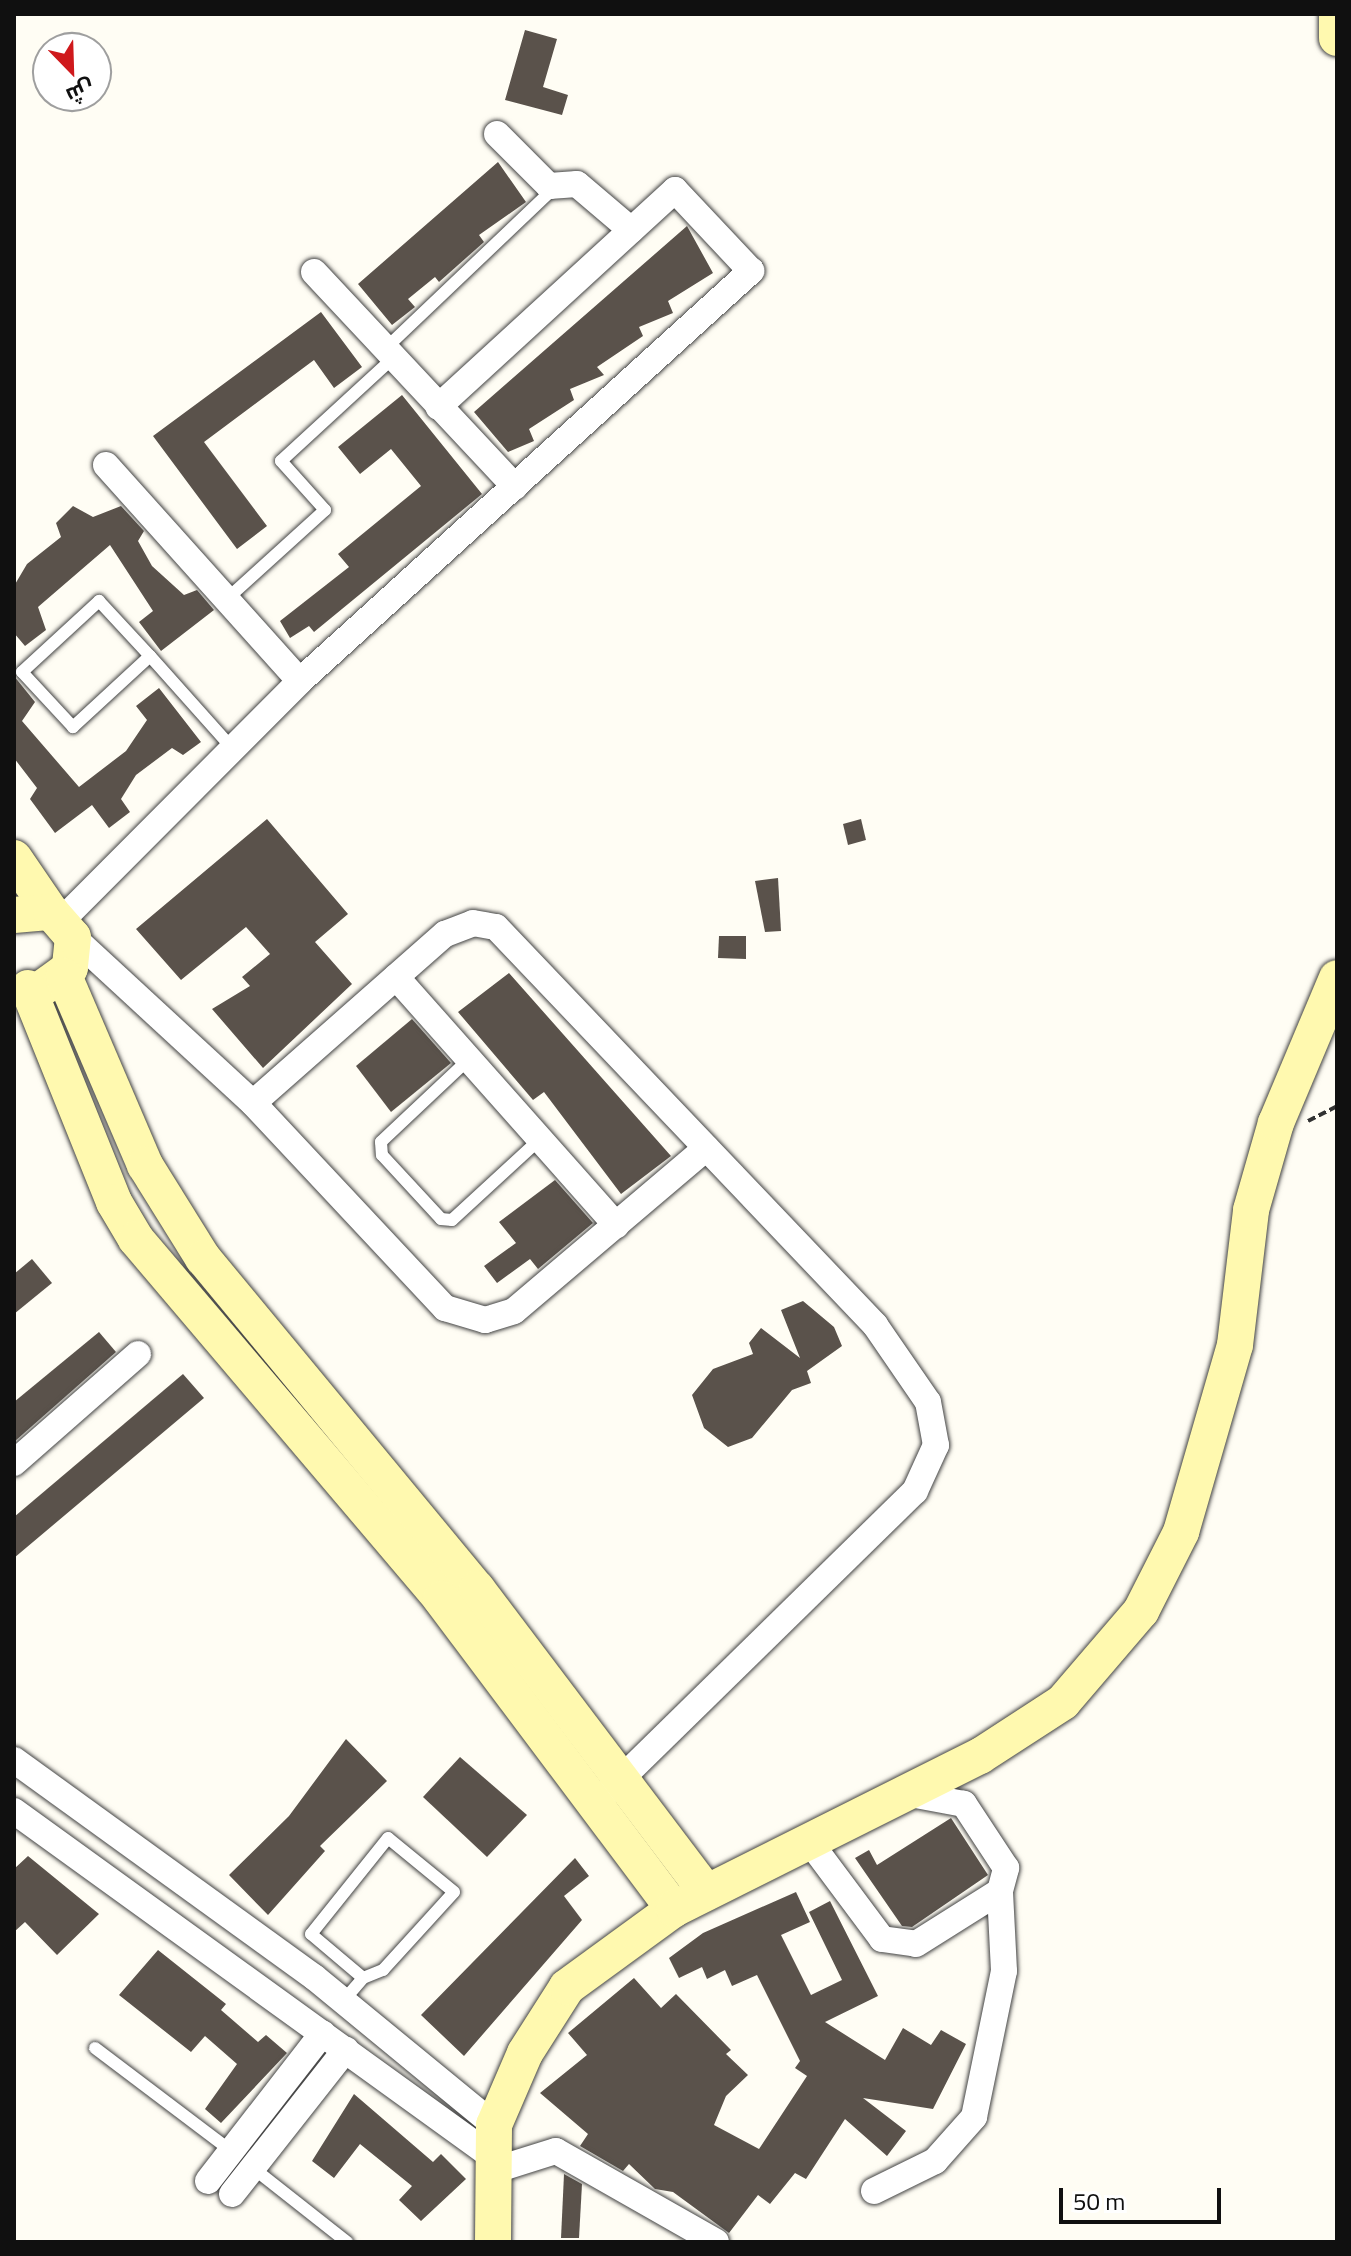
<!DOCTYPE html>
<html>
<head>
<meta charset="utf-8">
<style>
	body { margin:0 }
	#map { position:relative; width:1351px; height:2256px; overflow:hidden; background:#fffdf4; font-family:Georgia,Cairo,serif }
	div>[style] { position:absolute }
	.building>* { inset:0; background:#5a524b }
	.path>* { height:4px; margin-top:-2px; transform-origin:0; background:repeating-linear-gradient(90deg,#323232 0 8px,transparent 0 12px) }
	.roads { filter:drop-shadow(0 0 2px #434343) drop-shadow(0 0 2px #434343) }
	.lane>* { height:12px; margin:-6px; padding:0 6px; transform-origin:6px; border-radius:6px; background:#fff }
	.street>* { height:26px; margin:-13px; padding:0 13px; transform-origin:13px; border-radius:13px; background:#fff }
	.secondary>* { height:36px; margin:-18px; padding:0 18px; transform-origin:18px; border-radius:18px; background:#fff9af }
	span { translate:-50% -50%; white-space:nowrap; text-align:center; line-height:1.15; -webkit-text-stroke:8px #fff; paint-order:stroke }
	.frame { position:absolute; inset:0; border:16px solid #101010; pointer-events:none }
	.north { position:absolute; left:32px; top:32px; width:80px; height:80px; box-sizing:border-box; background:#fff; border:2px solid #9f9f9f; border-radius:50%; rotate:157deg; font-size:22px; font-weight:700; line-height:32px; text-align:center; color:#101010 }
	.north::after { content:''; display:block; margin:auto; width:28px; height:36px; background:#cf191c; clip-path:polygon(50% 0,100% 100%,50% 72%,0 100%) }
	.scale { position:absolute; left:1059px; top:2188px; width:162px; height:36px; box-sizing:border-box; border:4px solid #101010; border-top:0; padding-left:10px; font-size:24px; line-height:28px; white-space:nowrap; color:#101010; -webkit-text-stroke:6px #fff; paint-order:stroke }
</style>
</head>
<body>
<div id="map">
	<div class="building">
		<div style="clip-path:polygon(525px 30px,557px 39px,543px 87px,568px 95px,562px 115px,505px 100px)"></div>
		<div style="clip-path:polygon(498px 162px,526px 202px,479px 235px,484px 242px,439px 282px,435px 277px,408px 299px,415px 307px,392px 325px,358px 284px)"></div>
		<div style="clip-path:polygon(687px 226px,713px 273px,668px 301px,673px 313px,639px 327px,643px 336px,597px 367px,604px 375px,570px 389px,574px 400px,529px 429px,534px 441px,508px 452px,474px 412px)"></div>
		<div style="clip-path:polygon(321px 312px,362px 367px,334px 388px,314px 360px,204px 442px,267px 526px,237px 549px,153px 436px)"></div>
		<div style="clip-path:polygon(402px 395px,482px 494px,314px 632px,309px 626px,290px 638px,280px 621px,349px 567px,338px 554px,421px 486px,391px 449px,360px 474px,338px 447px)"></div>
		<div style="clip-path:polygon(73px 506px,93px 517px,121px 506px,144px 531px,138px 541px,152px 566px,184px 595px,197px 590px,214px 610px,161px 651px,139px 622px,153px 611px,110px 545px,38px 607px,46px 630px,25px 646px,14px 633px,14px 586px,27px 564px,61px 537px,56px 523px)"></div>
		<div style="clip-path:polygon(14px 676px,35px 702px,22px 721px,79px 787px,126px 751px,147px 720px,136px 706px,159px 688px,201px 742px,183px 755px,172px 748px,136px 775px,121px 799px,130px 812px,109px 828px,92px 805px,55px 833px,30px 799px,37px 788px,14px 758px)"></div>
		<div style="clip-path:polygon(267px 819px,348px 914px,315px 942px,352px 984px,263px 1068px,212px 1009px,250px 986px,242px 977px,270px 954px,246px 927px,181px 980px,136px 929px)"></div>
		<div style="clip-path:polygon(861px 819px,866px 840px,848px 845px,843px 824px)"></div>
		<div style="clip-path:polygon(778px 878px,781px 931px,765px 932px,755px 881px)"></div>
		<div style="clip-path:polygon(719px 936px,746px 936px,746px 959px,718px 958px)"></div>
		<div style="clip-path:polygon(509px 973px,671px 1156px,621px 1194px,544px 1092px,533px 1100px,458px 1012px)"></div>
		<div style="clip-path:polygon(412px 1019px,451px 1063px,391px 1112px,356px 1066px)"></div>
		<div style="clip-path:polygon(555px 1180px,593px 1223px,538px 1269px,530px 1259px,497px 1283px,484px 1266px,516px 1243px,499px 1222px)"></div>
		<div style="clip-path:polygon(32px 1259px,52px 1283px,14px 1314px,14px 1274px)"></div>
		<div style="clip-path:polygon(803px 1301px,834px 1327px,842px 1346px,807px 1371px,811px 1383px,792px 1390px,752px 1438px,728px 1447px,704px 1428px,692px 1395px,713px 1369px,753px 1354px,749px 1343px,761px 1328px,800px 1358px,781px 1310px)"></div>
		<div style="clip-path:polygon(99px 1332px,116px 1352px,14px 1442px,14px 1402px)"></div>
		<div style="clip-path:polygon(183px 1374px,204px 1398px,14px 1558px,14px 1517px)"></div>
		<div style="clip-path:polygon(346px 1739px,387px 1781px,320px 1846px,325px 1851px,268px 1915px,229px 1875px,289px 1816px)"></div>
		<div style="clip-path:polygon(460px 1757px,527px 1815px,487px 1857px,423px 1797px)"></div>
		<div style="clip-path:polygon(951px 1818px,988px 1875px,912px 1927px,902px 1926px,855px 1858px,869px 1850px,877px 1865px)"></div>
		<div style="clip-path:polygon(28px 1856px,99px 1914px,57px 1955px,25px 1922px,14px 1932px,14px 1869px)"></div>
		<div style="clip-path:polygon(575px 1858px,589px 1876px,564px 1896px,582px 1920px,464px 2056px,421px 2015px)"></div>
		<div style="clip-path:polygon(796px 1892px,810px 1922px,781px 1935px,811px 1995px,842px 1980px,809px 1912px,830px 1901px,878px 1996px,825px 2022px,885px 2060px,903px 2028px,931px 2045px,941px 2030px,966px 2044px,933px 2109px,863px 2098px,906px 2131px,887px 2156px,845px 2119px,806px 2179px,795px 2173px,770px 2204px,758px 2195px,729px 2233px,673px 2192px,655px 2189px,629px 2164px,623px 2171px,580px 2146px,588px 2134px,540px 2093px,587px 2055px,568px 2033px,634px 1978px,661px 2008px,676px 1994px,731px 2050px,726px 2054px,748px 2075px,726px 2096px,714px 2125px,759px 2149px,807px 2076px,795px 2068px,800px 2061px,757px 1975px,732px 1986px,725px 1970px,707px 1979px,702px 1967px,679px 1978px,669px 1958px,703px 1933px)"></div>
		<div style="clip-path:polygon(158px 1950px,226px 2004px,221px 2010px,258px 2042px,266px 2035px,287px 2053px,221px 2123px,205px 2109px,237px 2064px,205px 2036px,191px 2052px,119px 1995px)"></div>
		<div style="clip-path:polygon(354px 2094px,433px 2162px,441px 2154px,466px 2179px,421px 2221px,399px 2200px,412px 2186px,360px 2144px,334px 2178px,312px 2161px)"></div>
		<div style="clip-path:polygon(564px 2174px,582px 2184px,579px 2238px,561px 2238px)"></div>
	</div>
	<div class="path">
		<div style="left:1308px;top:1121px;width:33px;rotate:-27deg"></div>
	</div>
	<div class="roads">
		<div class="lane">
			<div style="left:385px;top:349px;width:232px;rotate:-43.6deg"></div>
			<div style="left:228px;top:598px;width:131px;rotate:-42.2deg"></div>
			<div style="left:325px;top:510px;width:66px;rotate:-131.9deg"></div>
			<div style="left:281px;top:461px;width:152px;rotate:-42.6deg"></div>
			<div style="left:150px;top:656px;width:105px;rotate:137.3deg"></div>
			<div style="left:73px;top:727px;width:75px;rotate:-132.8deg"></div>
			<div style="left:22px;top:672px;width:105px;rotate:-42.7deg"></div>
			<div style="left:99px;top:601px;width:75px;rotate:47.2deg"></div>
			<div style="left:150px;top:656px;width:123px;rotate:48.3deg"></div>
			<div style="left:469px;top:1059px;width:121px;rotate:136.7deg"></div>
			<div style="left:381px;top:1142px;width:13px;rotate:86deg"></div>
			<div style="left:382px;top:1155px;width:87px;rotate:47.3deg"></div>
			<div style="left:441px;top:1219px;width:11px;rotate:5deg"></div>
			<div style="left:452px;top:1220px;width:120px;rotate:-42.6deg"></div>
			<div style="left:344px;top:2000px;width:29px;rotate:-49deg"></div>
			<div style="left:363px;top:1978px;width:22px;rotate:-22deg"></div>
			<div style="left:383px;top:1970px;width:105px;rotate:-47.7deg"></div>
			<div style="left:454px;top:1892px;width:85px;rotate:-140.7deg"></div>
			<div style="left:388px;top:1838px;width:123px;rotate:128.7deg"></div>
			<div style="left:311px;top:1934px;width:68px;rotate:40.2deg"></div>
			<div style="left:95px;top:2048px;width:171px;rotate:37.1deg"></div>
			<div style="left:253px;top:2168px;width:120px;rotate:38.2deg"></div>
		</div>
		<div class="street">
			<div style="left:497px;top:134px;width:74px;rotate:45deg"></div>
			<div style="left:549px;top:186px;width:28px;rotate:-4deg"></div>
			<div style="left:577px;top:184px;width:71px;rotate:40.4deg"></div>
			<div style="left:314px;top:272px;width:294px;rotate:46.9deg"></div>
			<div style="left:106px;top:465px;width:290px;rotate:48.1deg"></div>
			<div style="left:63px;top:919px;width:336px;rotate:-45.1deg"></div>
			<div style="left:300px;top:681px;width:610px;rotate:-42.27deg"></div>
			<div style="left:751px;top:271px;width:111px;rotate:-133.2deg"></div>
			<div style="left:675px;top:190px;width:321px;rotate:137.5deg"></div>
			<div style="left:73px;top:937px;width:245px;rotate:42.7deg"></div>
			<div style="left:253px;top:1103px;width:281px;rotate:46.9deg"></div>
			<div style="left:445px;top:1308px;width:42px;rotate:16.7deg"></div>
			<div style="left:485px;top:1320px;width:30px;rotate:-17deg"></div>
			<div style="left:514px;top:1311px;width:252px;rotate:-40.3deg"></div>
			<div style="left:396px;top:977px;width:332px;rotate:48.4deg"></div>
			<div style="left:253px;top:1103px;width:256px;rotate:-41.4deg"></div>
			<div style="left:445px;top:934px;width:30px;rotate:-21deg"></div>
			<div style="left:473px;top:923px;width:23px;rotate:10deg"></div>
			<div style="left:496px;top:927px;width:550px;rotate:46.4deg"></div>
			<div style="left:875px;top:1325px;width:93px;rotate:55.5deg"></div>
			<div style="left:928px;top:1402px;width:44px;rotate:79.5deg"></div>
			<div style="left:936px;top:1445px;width:51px;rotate:114.5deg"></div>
			<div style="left:915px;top:1491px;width:429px;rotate:135.6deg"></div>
			<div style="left:14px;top:1463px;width:165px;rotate:-41.3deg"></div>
			<div style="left:14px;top:1760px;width:370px;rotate:35.9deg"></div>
			<div style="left:314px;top:1977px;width:233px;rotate:39.4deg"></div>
			<div style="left:14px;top:1811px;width:592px;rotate:35.86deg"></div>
			<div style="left:809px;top:1841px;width:122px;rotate:53.3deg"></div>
			<div style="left:882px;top:1939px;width:34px;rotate:8deg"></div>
			<div style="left:916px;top:1944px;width:99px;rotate:-32.2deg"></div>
			<div style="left:1000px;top:1891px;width:24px;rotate:-75deg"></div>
			<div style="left:1006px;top:1868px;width:77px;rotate:-123.3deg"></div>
			<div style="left:964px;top:1804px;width:60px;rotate:-169.4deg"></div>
			<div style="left:492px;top:2171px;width:67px;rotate:-17.4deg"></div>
			<div style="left:556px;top:2151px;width:184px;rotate:29.6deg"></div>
			<div style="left:208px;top:2181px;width:187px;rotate:-52.2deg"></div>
			<div style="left:874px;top:2191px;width:68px;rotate:-26.2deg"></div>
			<div style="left:935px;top:2161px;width:59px;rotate:-48.4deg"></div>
			<div style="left:974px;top:2117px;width:149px;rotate:-78.4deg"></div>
			<div style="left:1004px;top:1971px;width:80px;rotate:-92.9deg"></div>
			<div style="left:232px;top:2194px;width:184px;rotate:-51.8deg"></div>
		</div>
		<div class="secondary">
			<div style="left:1337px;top:14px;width:24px;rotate:90deg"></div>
			<div style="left:14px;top:858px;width:65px;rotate:55.6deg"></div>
			<div style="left:14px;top:915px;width:37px;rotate:-5deg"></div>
			<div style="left:51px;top:912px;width:33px;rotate:49deg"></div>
			<div style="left:73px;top:937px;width:31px;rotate:96deg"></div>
			<div style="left:70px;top:968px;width:32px;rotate:144deg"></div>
			<div style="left:64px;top:976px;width:206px;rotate:66.8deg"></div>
			<div style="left:145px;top:1165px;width:110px;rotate:58.1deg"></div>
			<div style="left:203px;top:1258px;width:430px;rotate:50.4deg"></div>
			<div style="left:477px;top:1589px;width:380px;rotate:52.9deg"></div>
			<div style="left:28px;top:988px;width:231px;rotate:68.1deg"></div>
			<div style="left:114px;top:1202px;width:43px;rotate:59.3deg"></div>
			<div style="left:136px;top:1239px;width:472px;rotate:49.7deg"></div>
			<div style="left:441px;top:1599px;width:388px;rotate:53.1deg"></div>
			<div style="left:493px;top:2242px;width:117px;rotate:-89.5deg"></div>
			<div style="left:494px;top:2125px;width:78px;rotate:-66.7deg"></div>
			<div style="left:525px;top:2053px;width:78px;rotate:-57.5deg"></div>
			<div style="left:567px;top:1987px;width:132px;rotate:-36.1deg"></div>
			<div style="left:674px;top:1909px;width:342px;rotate:-26.6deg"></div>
			<div style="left:980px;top:1756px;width:99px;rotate:-33deg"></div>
			<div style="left:1063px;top:1702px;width:120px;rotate:-49.4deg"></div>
			<div style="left:1141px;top:1611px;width:89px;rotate:-63.1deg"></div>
			<div style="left:1181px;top:1532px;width:195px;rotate:-73.9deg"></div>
			<div style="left:1235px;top:1345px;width:136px;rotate:-83.2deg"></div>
			<div style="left:1251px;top:1210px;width:91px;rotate:-74deg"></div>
			<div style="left:1276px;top:1123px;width:157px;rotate:-67.2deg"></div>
		</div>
	</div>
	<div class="frame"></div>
	<div class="north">ش</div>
	<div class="scale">50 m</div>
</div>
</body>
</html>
